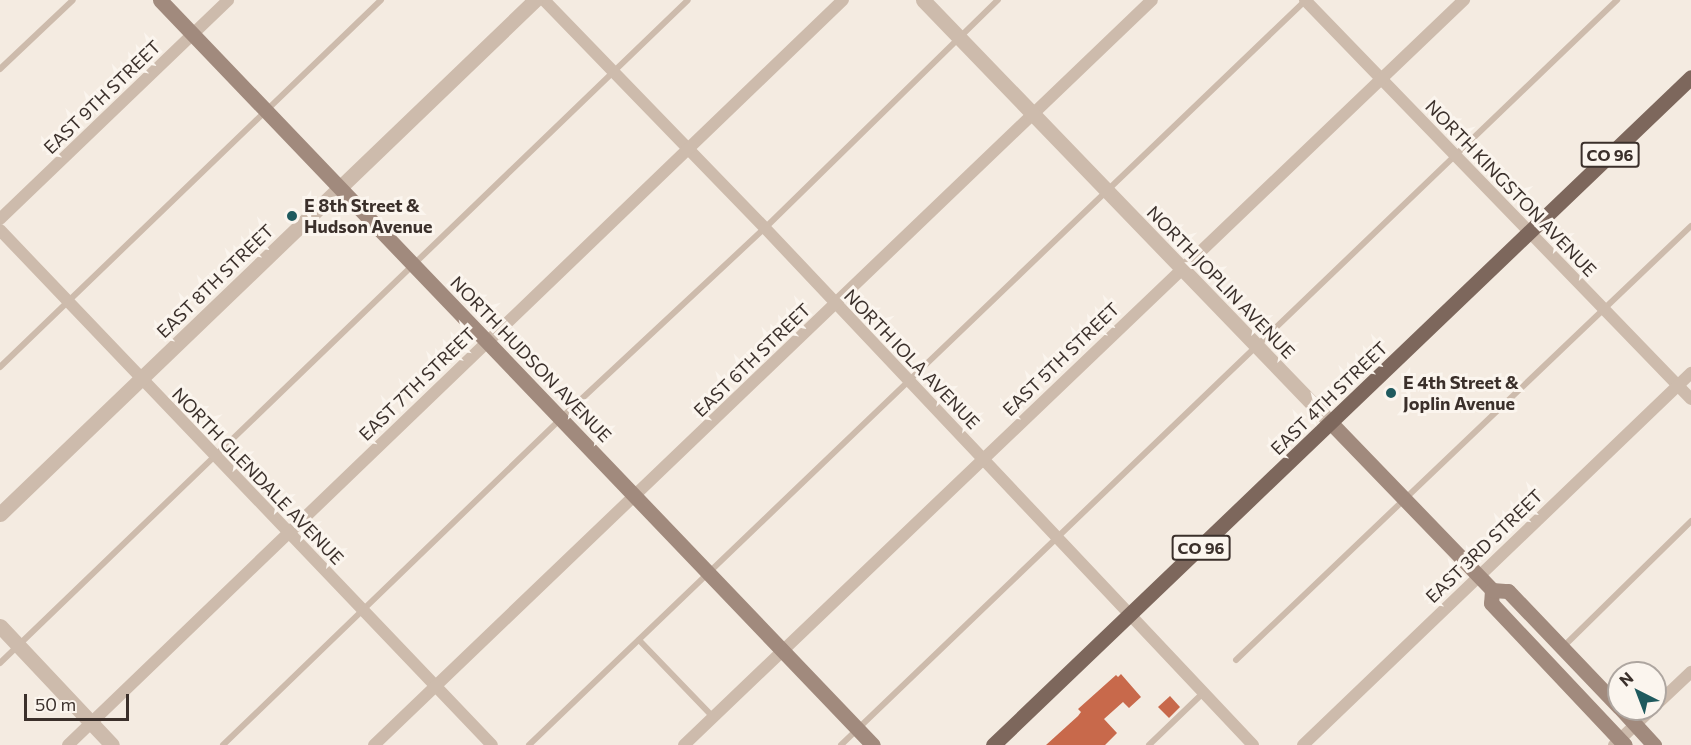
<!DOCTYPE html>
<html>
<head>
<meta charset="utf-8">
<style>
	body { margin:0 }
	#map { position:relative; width:1691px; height:745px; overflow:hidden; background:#f4ebe1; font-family:Commissioner,sans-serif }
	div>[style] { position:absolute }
	.building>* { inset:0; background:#c8694b }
	.service>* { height:6px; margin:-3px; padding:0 3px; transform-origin:3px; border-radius:3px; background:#cdbbac }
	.minor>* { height:12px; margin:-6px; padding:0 6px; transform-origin:6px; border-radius:6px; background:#cdbbac }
	.tertiary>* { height:15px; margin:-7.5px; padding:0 7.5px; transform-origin:7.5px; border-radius:7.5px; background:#cdbbac }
	.secondary>* { height:15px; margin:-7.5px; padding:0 7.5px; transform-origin:7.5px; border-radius:7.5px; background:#a18a7d }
	.primary>* { height:15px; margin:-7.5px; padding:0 7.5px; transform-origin:7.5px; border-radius:7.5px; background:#7d675c }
	.dots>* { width:16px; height:16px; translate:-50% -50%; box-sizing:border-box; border:3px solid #fbf5ee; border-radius:50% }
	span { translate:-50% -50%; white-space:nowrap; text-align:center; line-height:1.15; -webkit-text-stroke:6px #fbf5ee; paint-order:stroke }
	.shield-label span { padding:2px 4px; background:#fbf5ee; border:2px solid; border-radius:4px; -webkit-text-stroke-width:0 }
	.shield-label { font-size:16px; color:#3b302b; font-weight:700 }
	.street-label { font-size:18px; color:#3b302b }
	.poi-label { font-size:18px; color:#3b302b; font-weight:700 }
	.left { translate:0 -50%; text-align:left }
	.north { position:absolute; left:1607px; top:661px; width:60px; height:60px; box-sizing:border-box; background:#fbf5ee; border:2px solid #aea6a0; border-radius:50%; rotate:318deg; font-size:16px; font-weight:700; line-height:24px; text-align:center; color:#3b302b }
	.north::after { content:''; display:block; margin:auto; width:21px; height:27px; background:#1f5a5e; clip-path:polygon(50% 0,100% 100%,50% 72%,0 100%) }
	.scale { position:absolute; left:24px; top:694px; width:105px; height:27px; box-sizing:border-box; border:3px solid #3b302b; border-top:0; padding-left:8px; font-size:18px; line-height:21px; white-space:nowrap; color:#3b302b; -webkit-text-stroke:4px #fbf5ee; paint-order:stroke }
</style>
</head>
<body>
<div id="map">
	<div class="building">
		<div style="clip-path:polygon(1121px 674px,1141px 697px,1129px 708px,1123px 702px,1104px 719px,1117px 733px,1105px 745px,1046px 745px,1078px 716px,1081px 712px,1078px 709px,1116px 675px,1118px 677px)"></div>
		<div style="clip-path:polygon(1170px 696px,1180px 707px,1169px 718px,1158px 707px)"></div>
	</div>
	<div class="service">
		<div style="left:0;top:69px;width:100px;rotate:-43.4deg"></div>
		<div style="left:0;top:367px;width:529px;rotate:-43.93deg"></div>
		<div style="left:639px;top:640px;width:107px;rotate:46.1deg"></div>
		<div style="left:1563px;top:647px;width:180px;rotate:-44.5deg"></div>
		<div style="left:1236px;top:660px;width:629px;rotate:-43.65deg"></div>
		<div style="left:0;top:663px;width:955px;rotate:-43.94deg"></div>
		<div style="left:223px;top:745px;width:469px;rotate:-44deg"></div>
		<div style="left:560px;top:419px;width:280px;rotate:-43deg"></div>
		<div style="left:765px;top:228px;width:326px;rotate:-44.4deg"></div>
		<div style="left:529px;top:745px;width:1076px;rotate:-43.8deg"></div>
		<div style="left:841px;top:745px;width:1076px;rotate:-43.83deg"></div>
		<div style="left:1149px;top:745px;width:75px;rotate:-43.9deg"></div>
	</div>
	<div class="minor">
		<div style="left:544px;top:0;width:318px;rotate:45.9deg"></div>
		<div style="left:765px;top:228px;width:711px;rotate:46.65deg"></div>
		<div style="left:1305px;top:0;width:555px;rotate:45.95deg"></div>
		<div style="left:0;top:219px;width:316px;rotate:-43.8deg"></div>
		<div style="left:0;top:230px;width:712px;rotate:46.31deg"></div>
		<div style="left:1655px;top:706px;width:50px;rotate:-43.4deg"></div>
		<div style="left:68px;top:745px;width:1075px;rotate:-43.87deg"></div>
		<div style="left:374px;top:745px;width:1077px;rotate:-43.76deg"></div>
		<div style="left:684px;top:745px;width:1079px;rotate:-43.69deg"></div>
		<div style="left:1303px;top:745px;width:538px;rotate:-43.79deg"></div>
		<div style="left:1614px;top:745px;width:52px;rotate:-43.5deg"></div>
	</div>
	<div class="tertiary">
		<div style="left:923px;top:0;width:588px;rotate:46.03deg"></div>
		<div style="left:0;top:514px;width:742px;rotate:-43.85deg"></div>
		<div style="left:0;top:626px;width:163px;rotate:46.7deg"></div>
	</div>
	<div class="secondary">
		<div style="left:160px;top:0;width:1031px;rotate:46.26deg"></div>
		<div style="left:1331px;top:423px;width:232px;rotate:46deg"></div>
		<div style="left:1492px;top:590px;width:13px;rotate:94deg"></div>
		<div style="left:1491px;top:603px;width:195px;rotate:46.7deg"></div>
		<div style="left:1492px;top:590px;width:16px;rotate:4deg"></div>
		<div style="left:1508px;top:591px;width:161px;rotate:46.3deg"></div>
		<div style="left:1621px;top:709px;width:49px;rotate:47.5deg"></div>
	</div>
	<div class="primary">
		<div style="left:993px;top:745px;width:966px;rotate:-43.74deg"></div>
	</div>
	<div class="dots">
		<div style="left:292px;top:216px;background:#1f5a5e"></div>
		<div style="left:1391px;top:393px;background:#1f5a5e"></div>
	</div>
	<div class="shield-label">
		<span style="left:1610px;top:155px">CO 96</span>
		<span style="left:1201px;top:548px">CO 96</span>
	</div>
	<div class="street-label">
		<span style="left:102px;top:97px;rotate:-44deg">EAST 9TH STREET</span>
		<span style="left:1511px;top:188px;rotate:46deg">NORTH KINGSTON AVENUE</span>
		<span style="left:215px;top:281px;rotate:-44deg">EAST 8TH STREET</span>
		<span style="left:1221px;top:282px;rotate:46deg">NORTH JOPLIN AVENUE</span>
		<span style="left:531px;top:359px;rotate:46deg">NORTH HUDSON AVENUE</span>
		<span style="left:912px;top:359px;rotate:46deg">NORTH IOLA AVENUE</span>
		<span style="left:1061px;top:359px;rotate:-44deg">EAST 5TH STREET</span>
		<span style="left:752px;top:360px;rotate:-44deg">EAST 6TH STREET</span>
		<span style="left:417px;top:384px;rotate:-44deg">EAST 7TH STREET</span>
		<span style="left:1329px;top:398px;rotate:-44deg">EAST 4TH STREET</span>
		<span style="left:258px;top:476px;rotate:46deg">NORTH GLENDALE AVENUE</span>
		<span style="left:1484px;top:546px;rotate:-44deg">EAST 3RD STREET</span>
	</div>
	<div class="poi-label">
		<span class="left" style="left:304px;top:216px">E 8th Street &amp;<br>Hudson Avenue</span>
		<span class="left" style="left:1403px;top:393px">E 4th Street &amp;<br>Joplin Avenue</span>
	</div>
	<div class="north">N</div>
	<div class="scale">50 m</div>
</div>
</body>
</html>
